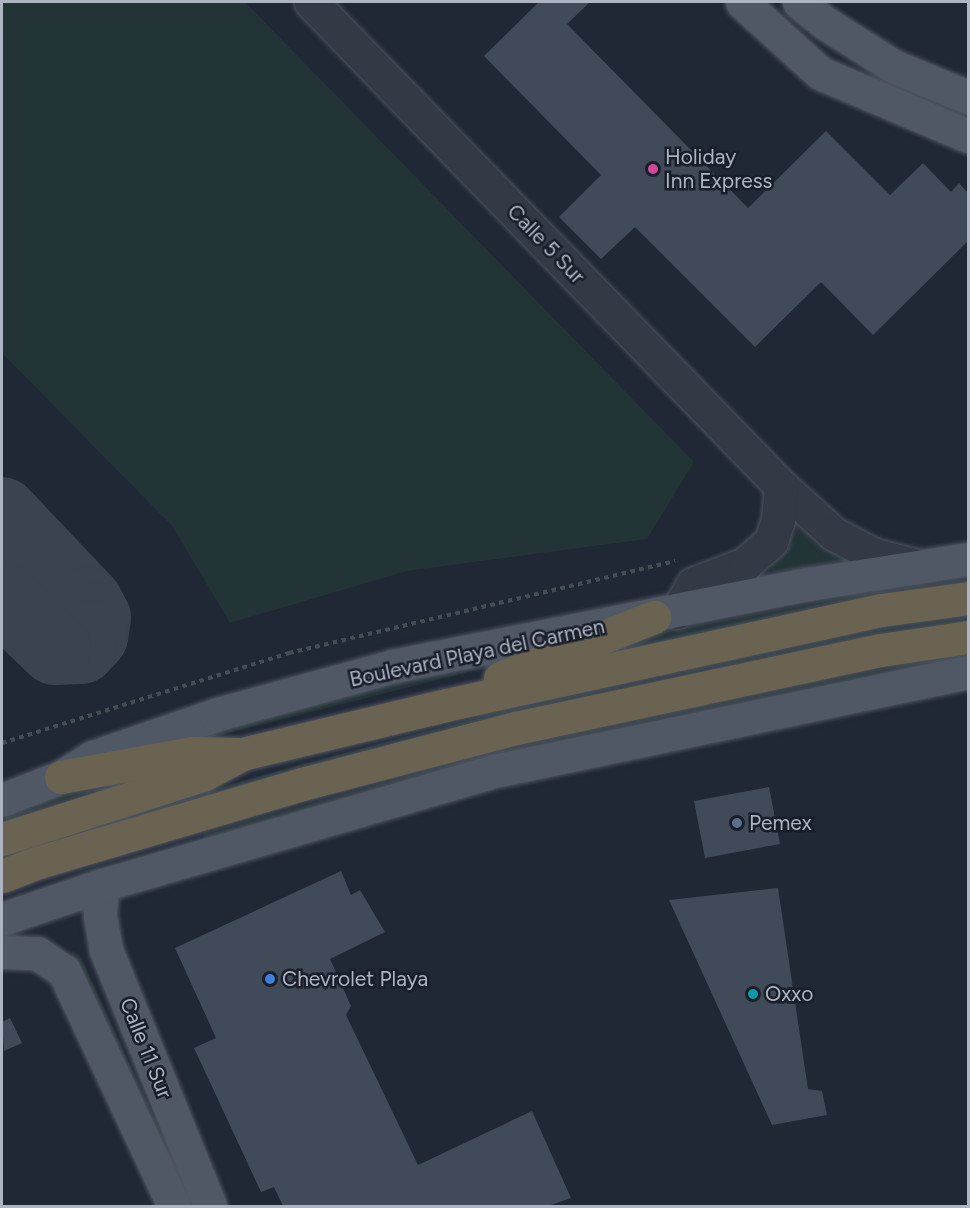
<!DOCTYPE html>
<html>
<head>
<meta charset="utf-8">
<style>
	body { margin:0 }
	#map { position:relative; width:970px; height:1208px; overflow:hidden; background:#202735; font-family:Figtree,sans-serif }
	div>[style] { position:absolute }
	.green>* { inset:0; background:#233437 }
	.taxiway>* { height:72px; margin:-36px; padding:0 36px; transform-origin:36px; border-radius:36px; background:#3b4250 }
	.building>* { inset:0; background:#414a59 }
	.path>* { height:4px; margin-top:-2px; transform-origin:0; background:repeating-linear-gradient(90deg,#404f53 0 4.5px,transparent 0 9px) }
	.roads { filter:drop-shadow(0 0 2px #4e5460) drop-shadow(0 0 2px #4e5460) }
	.minor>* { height:33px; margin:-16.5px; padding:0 16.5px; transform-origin:16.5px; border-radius:16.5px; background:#333945 }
	.major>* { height:33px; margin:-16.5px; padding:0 16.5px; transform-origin:16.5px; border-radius:16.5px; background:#515865 }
	.highway>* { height:33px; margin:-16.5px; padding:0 16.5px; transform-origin:16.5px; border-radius:16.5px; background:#6b6351 }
	.dots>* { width:16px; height:16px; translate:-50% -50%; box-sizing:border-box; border:3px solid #191f2a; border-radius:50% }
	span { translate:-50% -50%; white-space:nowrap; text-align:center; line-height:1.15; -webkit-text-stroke:5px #191f2a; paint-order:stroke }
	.poi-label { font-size:21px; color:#adb4c2 }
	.left { translate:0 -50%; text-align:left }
	.street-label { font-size:21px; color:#adb4c2 }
	.frame { position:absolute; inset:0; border:3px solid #adb4c2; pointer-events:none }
</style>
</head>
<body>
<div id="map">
	<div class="green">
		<div style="clip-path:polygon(2px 2px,245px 2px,694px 462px,647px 539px,407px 571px,230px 623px,172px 526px,2px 353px)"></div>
		<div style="clip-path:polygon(801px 523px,847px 557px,846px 562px,774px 573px,770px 566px)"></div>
		<div style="clip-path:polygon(968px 573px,968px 581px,828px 604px,595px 657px,629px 641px,675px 629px)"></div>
		<div style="clip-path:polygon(968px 613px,968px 620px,660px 677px,399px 740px,2px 859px,224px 786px,532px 702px,897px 624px)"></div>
		<div style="clip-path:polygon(542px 652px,465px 673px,163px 750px,179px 742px,378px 685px)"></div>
		<div style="clip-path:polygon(968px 652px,968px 659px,649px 721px,204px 838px,203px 833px,479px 756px,673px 709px)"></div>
		<div style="clip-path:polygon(96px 790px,2px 822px,2px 815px,66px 793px)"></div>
		<div style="clip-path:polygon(73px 951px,80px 955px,194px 1206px,186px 1206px,69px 958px)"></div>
	</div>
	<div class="taxiway">
		<div style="left:2px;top:513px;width:124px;rotate:46.6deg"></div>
		<div style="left:87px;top:603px;width:17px;rotate:62deg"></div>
		<div style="left:95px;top:618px;width:18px;rotate:99deg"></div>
		<div style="left:92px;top:636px;width:16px;rotate:133deg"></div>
		<div style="left:81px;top:648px;width:26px;rotate:178deg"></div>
		<div style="left:55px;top:649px;width:74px;rotate:-136.1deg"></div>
	</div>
	<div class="building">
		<div style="clip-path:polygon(539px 2px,590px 2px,567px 24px,748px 208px,826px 131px,890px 195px,923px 163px,951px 192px,959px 183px,968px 193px,968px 241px,873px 335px,821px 282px,755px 347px,635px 227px,601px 259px,559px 217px,601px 175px,484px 56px)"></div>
		<div style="clip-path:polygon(769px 787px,780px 844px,705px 858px,694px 801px)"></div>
		<div style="clip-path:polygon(341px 871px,351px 895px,360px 890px,385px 932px,330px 959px,351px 1006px,346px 1015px,418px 1165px,532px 1111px,571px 1198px,548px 1206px,283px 1206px,274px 1187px,261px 1192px,194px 1048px,216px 1038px,175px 948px)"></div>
		<div style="clip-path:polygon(778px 888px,808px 1089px,822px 1091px,827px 1115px,772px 1125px,669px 900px)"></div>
		<div style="clip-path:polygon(10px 1018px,22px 1043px,4px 1051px,2px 1022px)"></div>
	</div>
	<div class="path">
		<div style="left:2px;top:743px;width:301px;rotate:-17.4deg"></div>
		<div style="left:289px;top:653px;width:397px;rotate:-13.4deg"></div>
	</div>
	<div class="roads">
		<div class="minor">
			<div style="left:311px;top:2px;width:675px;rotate:45.84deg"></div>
			<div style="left:781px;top:486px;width:72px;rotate:42.2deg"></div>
			<div style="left:834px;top:534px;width:45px;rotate:27.7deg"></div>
			<div style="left:874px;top:555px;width:45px;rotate:14deg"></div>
			<div style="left:677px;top:612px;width:32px;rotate:-60deg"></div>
			<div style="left:693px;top:584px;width:56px;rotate:-21deg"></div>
			<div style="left:745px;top:564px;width:35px;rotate:-41deg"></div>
			<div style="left:771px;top:541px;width:22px;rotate:-72deg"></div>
			<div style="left:778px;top:520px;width:34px;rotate:-85deg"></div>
		</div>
		<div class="major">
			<div style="left:742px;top:2px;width:105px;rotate:42.3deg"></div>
			<div style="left:820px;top:73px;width:161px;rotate:23.1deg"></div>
			<div style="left:799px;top:2px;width:33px;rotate:39deg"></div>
			<div style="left:825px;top:23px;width:80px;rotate:32.3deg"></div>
			<div style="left:893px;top:66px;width:81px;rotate:22.5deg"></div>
			<div style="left:2px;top:800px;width:63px;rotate:-21.3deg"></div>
			<div style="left:61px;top:777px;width:38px;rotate:-32deg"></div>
			<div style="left:93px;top:757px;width:132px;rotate:-19deg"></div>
			<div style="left:218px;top:714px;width:181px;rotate:-15.3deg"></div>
			<div style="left:393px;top:666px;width:424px;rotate:-11.2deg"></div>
			<div style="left:809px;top:584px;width:161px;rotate:-8.9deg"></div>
			<div style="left:102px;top:885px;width:31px;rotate:94deg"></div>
			<div style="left:100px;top:916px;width:35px;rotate:80deg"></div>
			<div style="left:106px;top:950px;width:276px;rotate:67.9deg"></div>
			<div style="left:2px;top:919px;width:106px;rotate:-18.8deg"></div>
			<div style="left:102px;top:885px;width:413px;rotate:-16.2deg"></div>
			<div style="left:499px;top:770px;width:479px;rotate:-11.8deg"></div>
			<div style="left:2px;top:952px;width:35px;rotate:2deg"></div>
			<div style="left:37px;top:953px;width:32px;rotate:34deg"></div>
			<div style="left:64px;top:971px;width:259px;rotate:64.9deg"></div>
		</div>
		<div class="highway">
			<div style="left:500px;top:678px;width:166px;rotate:-21.6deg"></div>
			<div style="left:61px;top:777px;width:133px;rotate:-10.4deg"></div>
			<div style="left:192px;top:753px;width:49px;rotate:1.2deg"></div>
			<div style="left:2px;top:839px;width:211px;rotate:-17.7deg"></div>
			<div style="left:203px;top:775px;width:44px;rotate:-28.3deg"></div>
			<div style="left:242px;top:754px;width:210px;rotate:-13.5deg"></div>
			<div style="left:446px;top:705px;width:446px;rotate:-12.3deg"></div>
			<div style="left:882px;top:610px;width:87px;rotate:-7.9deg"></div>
			<div style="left:2px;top:876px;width:40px;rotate:-21deg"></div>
			<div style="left:39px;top:862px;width:274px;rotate:-16.5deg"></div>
			<div style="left:302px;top:784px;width:221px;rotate:-14.7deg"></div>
			<div style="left:516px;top:728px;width:373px;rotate:-12.1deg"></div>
			<div style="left:881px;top:650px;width:88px;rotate:-8.5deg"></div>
		</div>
	</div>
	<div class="dots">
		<div style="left:653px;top:169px;background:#d1479c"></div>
		<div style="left:737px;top:823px;background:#5c6f8a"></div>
		<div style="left:270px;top:979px;background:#3f7fe0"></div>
		<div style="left:753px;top:994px;background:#0f9aa8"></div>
	</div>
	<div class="poi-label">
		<span class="left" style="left:665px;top:169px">Holiday<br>Inn Express</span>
		<span class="left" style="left:749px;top:823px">Pemex</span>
		<span class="left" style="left:282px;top:979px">Chevrolet Playa</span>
		<span class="left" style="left:765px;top:994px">Oxxo</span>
	</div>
	<div class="street-label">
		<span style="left:546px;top:244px;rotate:46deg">Calle 5 Sur</span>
		<span style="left:477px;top:653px;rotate:-12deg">Boulevard Playa del Carmen</span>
		<span style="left:146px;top:1048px;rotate:68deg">Calle 11 Sur</span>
	</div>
	<div class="frame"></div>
</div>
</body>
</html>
